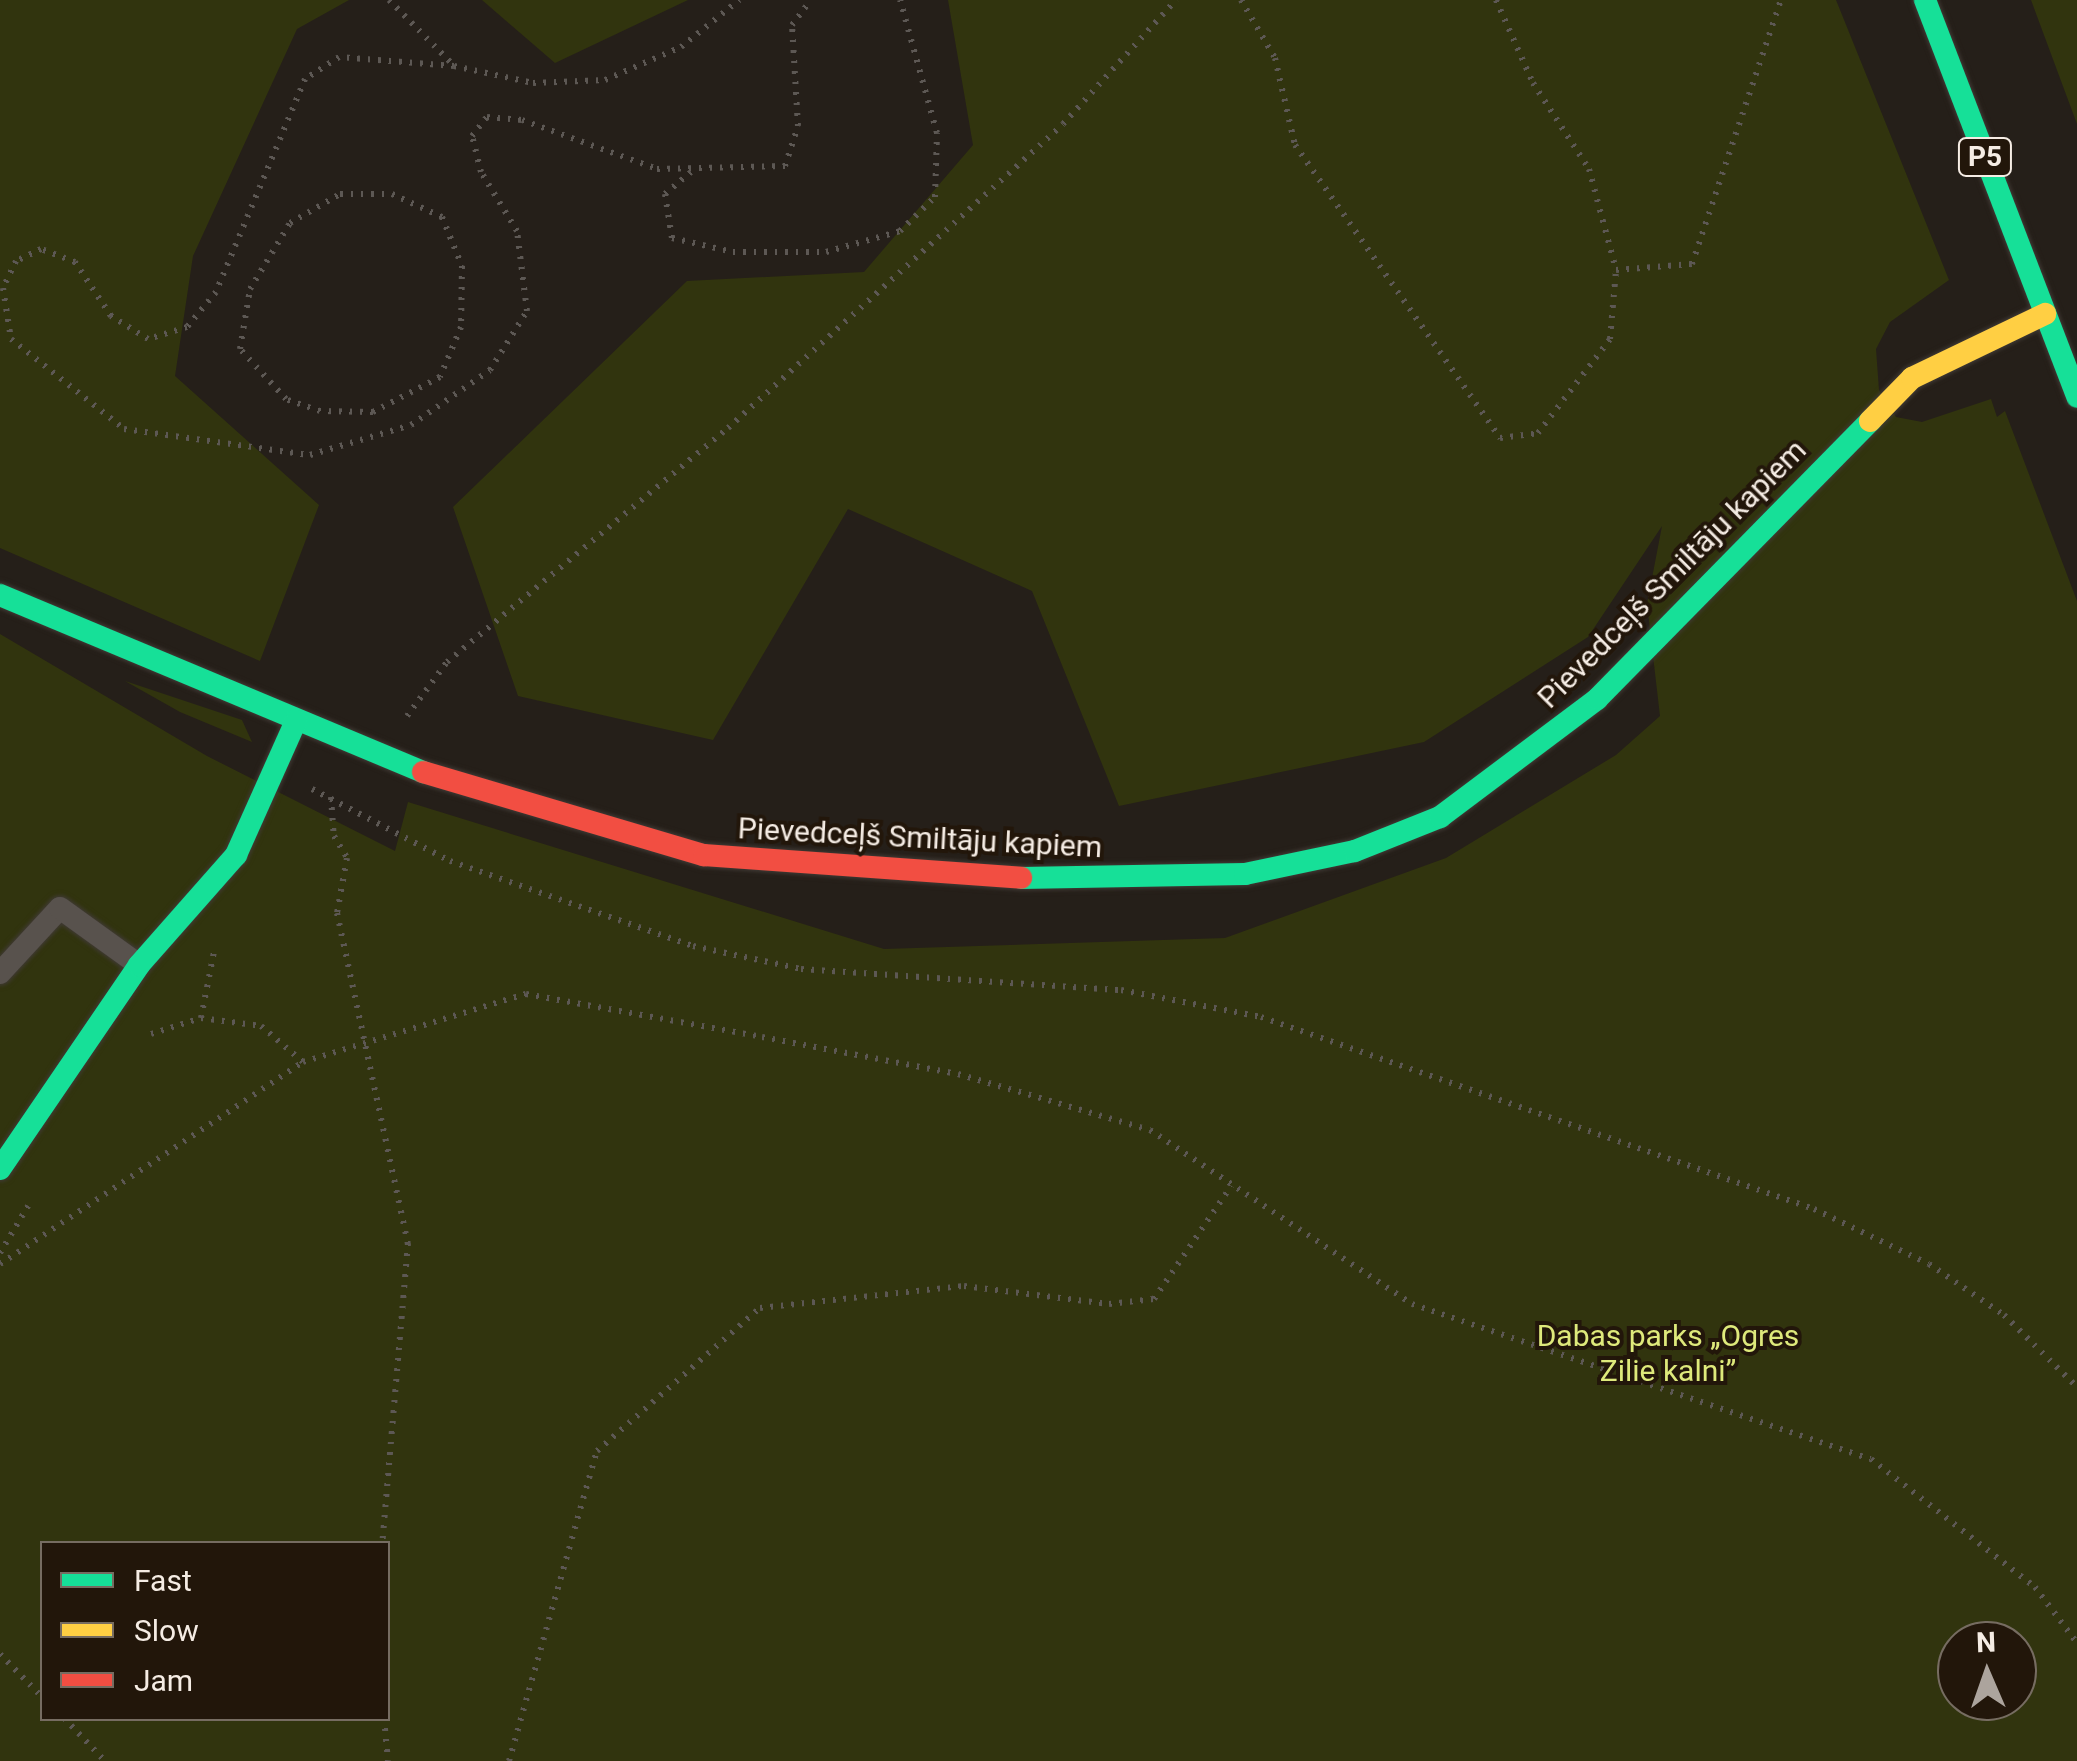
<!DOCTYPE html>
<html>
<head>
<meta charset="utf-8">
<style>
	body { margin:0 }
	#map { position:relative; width:2077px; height:1761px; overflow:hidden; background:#251f19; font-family:Roboto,sans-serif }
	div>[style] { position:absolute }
	.green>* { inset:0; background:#31340e }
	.path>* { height:6px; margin-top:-3px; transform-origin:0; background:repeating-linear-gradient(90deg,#5d5854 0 2.5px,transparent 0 10.5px) }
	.roads { filter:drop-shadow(0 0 2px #403a35) drop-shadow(0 0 2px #403a35) }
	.lane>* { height:22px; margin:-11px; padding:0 11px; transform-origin:11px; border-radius:11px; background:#58524d }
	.fast>* { height:22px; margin:-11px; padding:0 11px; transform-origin:11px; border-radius:11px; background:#16e098 }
	.slow>* { height:22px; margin:-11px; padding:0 11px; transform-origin:11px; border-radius:11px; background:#ffcf43 }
	.jam>* { height:22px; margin:-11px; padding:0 11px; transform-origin:11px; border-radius:11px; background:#f24e42 }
	span { translate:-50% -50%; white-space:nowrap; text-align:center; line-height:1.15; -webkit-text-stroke:8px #22160a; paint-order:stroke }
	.shield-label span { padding:2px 8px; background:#22160a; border:2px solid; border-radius:8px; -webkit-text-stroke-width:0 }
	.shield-label { font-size:28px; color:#f5ece4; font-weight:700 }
	.street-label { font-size:30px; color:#f5ece4 }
	.park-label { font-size:30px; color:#dee97b }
	.legend { position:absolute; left:40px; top:1541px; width:350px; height:180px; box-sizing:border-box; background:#22160a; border:2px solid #766c61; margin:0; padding:12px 18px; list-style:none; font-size:30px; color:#f5ece4 }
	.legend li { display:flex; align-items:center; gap:20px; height:50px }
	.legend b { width:50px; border:2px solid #766c61 }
	.north { position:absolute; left:1937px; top:1621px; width:100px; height:100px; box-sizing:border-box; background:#22160a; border:2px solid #766c61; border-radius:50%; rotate:358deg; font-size:28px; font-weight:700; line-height:40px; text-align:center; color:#f5ece4 }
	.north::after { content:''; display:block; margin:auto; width:35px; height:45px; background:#aca49d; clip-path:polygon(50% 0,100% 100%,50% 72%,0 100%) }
</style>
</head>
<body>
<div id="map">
	<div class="green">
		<div style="clip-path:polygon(0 0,349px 0,297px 29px,193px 256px,175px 376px,319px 505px,260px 661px,0 548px)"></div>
		<div style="clip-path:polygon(482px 0,688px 0,555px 63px)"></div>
		<div style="clip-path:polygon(evenodd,948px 0,1836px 0,1949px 280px,1890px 322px,1876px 349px,1879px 390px,1896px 417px,1922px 422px,1991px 399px,1997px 417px,2005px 411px,2077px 601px,2077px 1761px,0 1761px,0 634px,207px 756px,395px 851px,408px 802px,884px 949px,1225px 938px,1446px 858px,1616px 755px,1660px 716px,1647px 604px,1662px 526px,1588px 637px,1424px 742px,1119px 806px,1032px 591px,848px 509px,713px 740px,518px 696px,453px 507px,687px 281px,864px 272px,973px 145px,948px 0,42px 1544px,388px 1544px,388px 1718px,42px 1718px,42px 1544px,948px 0,1957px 1641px,2017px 1641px,2017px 1701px,1957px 1701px,1957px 1641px)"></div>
		<div style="clip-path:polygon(2031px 0,2077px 0,2077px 125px,2077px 124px)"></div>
		<div style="clip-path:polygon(125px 681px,242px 720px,252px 742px,180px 712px)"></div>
	</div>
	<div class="path">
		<div style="left:389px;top:0;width:93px;rotate:45.4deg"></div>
		<div style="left:454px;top:66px;width:81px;rotate:12.1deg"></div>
		<div style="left:533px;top:83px;width:72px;rotate:-2.4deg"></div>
		<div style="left:605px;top:80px;width:83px;rotate:-23.5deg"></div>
		<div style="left:681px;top:47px;width:75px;rotate:-39deg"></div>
		<div style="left:1241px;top:0;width:67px;rotate:59.6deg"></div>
		<div style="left:1275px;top:58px;width:89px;rotate:77.1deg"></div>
		<div style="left:1295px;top:145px;width:358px;rotate:55deg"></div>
		<div style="left:1500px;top:438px;width:38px;rotate:-7deg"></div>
		<div style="left:1538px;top:433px;width:118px;rotate:-52.5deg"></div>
		<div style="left:1610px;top:339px;width:69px;rotate:-85deg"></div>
		<div style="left:1616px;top:270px;width:76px;rotate:-4.5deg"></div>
		<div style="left:1692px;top:264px;width:279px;rotate:-71.4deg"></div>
		<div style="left:1496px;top:0;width:91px;rotate:66deg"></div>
		<div style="left:1533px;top:83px;width:103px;rotate:56.9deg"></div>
		<div style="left:1589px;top:169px;width:105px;rotate:75deg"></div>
		<div style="left:454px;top:66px;width:115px;rotate:-175.5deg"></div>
		<div style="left:339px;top:57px;width:40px;rotate:147.1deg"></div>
		<div style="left:305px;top:79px;width:231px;rotate:112.7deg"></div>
		<div style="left:216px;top:292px;width:45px;rotate:129.6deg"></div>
		<div style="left:187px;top:327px;width:41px;rotate:162.9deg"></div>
		<div style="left:148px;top:339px;width:44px;rotate:-148.1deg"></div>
		<div style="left:111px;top:316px;width:65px;rotate:-123.7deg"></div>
		<div style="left:75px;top:262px;width:36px;rotate:-159deg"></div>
		<div style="left:41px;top:249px;width:28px;rotate:154deg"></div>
		<div style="left:16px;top:261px;width:30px;rotate:116deg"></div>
		<div style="left:3px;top:288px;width:52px;rotate:81.1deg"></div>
		<div style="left:11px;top:339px;width:144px;rotate:38.5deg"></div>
		<div style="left:124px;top:429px;width:188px;rotate:8deg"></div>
		<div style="left:310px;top:455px;width:105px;rotate:-16.5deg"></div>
		<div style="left:411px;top:425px;width:96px;rotate:-34.8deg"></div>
		<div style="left:490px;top:370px;width:70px;rotate:-57.9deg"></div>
		<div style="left:527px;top:311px;width:81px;rotate:-97.1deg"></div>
		<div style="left:517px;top:231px;width:69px;rotate:-121.4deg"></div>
		<div style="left:481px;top:172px;width:37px;rotate:-104deg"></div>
		<div style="left:472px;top:136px;width:24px;rotate:-52deg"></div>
		<div style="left:487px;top:117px;width:35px;rotate:5deg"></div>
		<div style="left:522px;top:120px;width:144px;rotate:19.9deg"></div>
		<div style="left:657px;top:169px;width:128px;rotate:-1.3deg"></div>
		<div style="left:785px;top:166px;width:42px;rotate:-72deg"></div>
		<div style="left:798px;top:126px;width:101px;rotate:-93.4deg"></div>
		<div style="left:792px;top:25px;width:31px;rotate:-53deg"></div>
		<div style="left:691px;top:172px;width:34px;rotate:140deg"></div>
		<div style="left:665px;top:194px;width:45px;rotate:81deg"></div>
		<div style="left:672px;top:238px;width:63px;rotate:12.9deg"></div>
		<div style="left:733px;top:252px;width:93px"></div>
		<div style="left:826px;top:252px;width:77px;rotate:-15.8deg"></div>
		<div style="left:900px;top:231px;width:49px;rotate:-44.2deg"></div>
		<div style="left:935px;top:197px;width:64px;rotate:-88.2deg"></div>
		<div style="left:937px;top:133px;width:138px;rotate:-105.5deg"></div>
		<div style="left:340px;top:194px;width:52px"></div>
		<div style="left:392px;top:194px;width:55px;rotate:24.7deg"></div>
		<div style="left:442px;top:217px;width:53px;rotate:67.8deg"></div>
		<div style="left:462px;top:266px;width:61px;rotate:90.9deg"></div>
		<div style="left:461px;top:327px;width:54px;rotate:112.8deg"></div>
		<div style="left:440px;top:377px;width:76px;rotate:152.4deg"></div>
		<div style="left:373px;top:412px;width:53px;rotate:-178.9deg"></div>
		<div style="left:320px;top:411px;width:36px;rotate:-161deg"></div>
		<div style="left:286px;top:399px;width:68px;rotate:-132.6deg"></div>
		<div style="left:240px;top:349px;width:61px;rotate:-80.5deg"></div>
		<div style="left:250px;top:289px;width:77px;rotate:-58.8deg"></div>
		<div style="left:290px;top:223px;width:58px;rotate:-30.1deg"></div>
		<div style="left:407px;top:716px;width:67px;rotate:-53.5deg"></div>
		<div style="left:447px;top:662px;width:366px;rotate:-39.8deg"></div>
		<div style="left:728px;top:428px;width:452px;rotate:-42.2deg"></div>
		<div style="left:1063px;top:124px;width:168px;rotate:-47.7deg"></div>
		<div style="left:312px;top:789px;width:156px;rotate:27.6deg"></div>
		<div style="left:450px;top:861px;width:257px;rotate:19.3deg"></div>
		<div style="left:693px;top:946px;width:110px;rotate:12deg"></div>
		<div style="left:801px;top:969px;width:321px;rotate:3.8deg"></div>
		<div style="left:1121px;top:990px;width:143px;rotate:10.9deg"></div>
		<div style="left:1261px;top:1017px;width:585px;rotate:19.15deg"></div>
		<div style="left:1814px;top:1209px;width:127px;rotate:25.6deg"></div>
		<div style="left:1929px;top:1264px;width:91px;rotate:34.2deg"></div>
		<div style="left:2004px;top:1315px;width:103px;rotate:44.6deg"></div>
		<div style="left:331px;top:797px;width:39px;rotate:86deg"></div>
		<div style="left:334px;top:836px;width:26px;rotate:59deg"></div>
		<div style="left:347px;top:858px;width:56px;rotate:100.3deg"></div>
		<div style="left:337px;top:913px;width:338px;rotate:77.9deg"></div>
		<div style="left:408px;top:1243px;width:302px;rotate:94.9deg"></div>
		<div style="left:201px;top:1018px;width:67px;rotate:-78.9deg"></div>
		<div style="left:151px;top:1034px;width:52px;rotate:-17.7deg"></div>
		<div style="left:201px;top:1018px;width:61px;rotate:7.6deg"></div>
		<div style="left:261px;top:1026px;width:55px;rotate:40.6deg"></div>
		<div style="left:0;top:1253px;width:55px;rotate:-59.2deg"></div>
		<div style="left:0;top:1264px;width:364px;rotate:-33.7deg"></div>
		<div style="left:303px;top:1062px;width:233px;rotate:-17deg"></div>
		<div style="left:526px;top:994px;width:240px;rotate:10.3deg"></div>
		<div style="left:762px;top:1037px;width:199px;rotate:10.7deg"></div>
		<div style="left:958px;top:1074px;width:200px;rotate:16.3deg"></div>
		<div style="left:1150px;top:1130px;width:315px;rotate:33.6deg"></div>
		<div style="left:1412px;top:1304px;width:484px;rotate:18.7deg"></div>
		<div style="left:1871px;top:1459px;width:208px;rotate:38deg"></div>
		<div style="left:2035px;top:1587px;width:70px;rotate:53.1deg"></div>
		<div style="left:0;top:1654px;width:60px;rotate:45.7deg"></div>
		<div style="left:64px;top:1718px;width:59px;rotate:46.4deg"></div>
		<div style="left:384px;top:1718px;width:43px;rotate:84.7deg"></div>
		<div style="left:509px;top:1761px;width:322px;rotate:-74.2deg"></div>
		<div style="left:597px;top:1451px;width:217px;rotate:-41.3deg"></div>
		<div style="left:760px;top:1308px;width:205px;rotate:-6.2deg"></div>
		<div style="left:964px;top:1286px;width:146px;rotate:7.1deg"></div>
		<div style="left:1109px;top:1304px;width:45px;rotate:-6.3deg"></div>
		<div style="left:1154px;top:1299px;width:137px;rotate:-55.7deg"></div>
	</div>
	<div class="roads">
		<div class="lane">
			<div style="left:0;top:973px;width:88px;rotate:-47.3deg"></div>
			<div style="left:60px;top:908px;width:97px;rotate:35.8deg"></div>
		</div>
		<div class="fast">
			<div style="left:1925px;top:0;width:425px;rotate:69deg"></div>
			<div style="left:0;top:595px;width:459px;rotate:22.7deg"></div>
			<div style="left:1021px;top:878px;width:224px;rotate:-1deg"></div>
			<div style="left:1245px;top:874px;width:112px;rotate:-11.8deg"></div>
			<div style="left:1355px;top:851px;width:92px;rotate:-21.8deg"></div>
			<div style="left:1440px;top:817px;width:196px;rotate:-36.9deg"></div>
			<div style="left:1597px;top:699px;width:390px;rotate:-45.5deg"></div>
			<div style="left:0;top:1169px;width:247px;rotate:-55.7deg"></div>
			<div style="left:139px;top:965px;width:147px;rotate:-48.6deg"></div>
			<div style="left:236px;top:855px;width:147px;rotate:-65.9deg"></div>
		</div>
		<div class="slow">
			<div style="left:1870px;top:421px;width:60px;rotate:-45.7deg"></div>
			<div style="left:1912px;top:378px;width:148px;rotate:-25.7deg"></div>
		</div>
		<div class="jam">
			<div style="left:423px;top:772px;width:293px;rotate:16.5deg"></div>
			<div style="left:704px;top:855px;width:318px;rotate:4.1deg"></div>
		</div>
	</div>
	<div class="shield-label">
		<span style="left:1985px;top:157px">P5</span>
	</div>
	<div class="street-label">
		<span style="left:1672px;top:574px;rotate:-45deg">Pievedceļš Smiltāju kapiem</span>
		<span style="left:920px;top:838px;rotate:3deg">Pievedceļš Smiltāju kapiem</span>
	</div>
	<div class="park-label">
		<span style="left:1668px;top:1353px">Dabas parks „Ogres<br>Zilie kalni”</span>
	</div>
	<ul class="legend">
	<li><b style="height:12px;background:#16e098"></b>Fast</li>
	<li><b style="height:12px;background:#ffcf43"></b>Slow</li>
	<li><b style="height:12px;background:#f24e42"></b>Jam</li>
	</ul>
	<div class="north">N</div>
</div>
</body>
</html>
